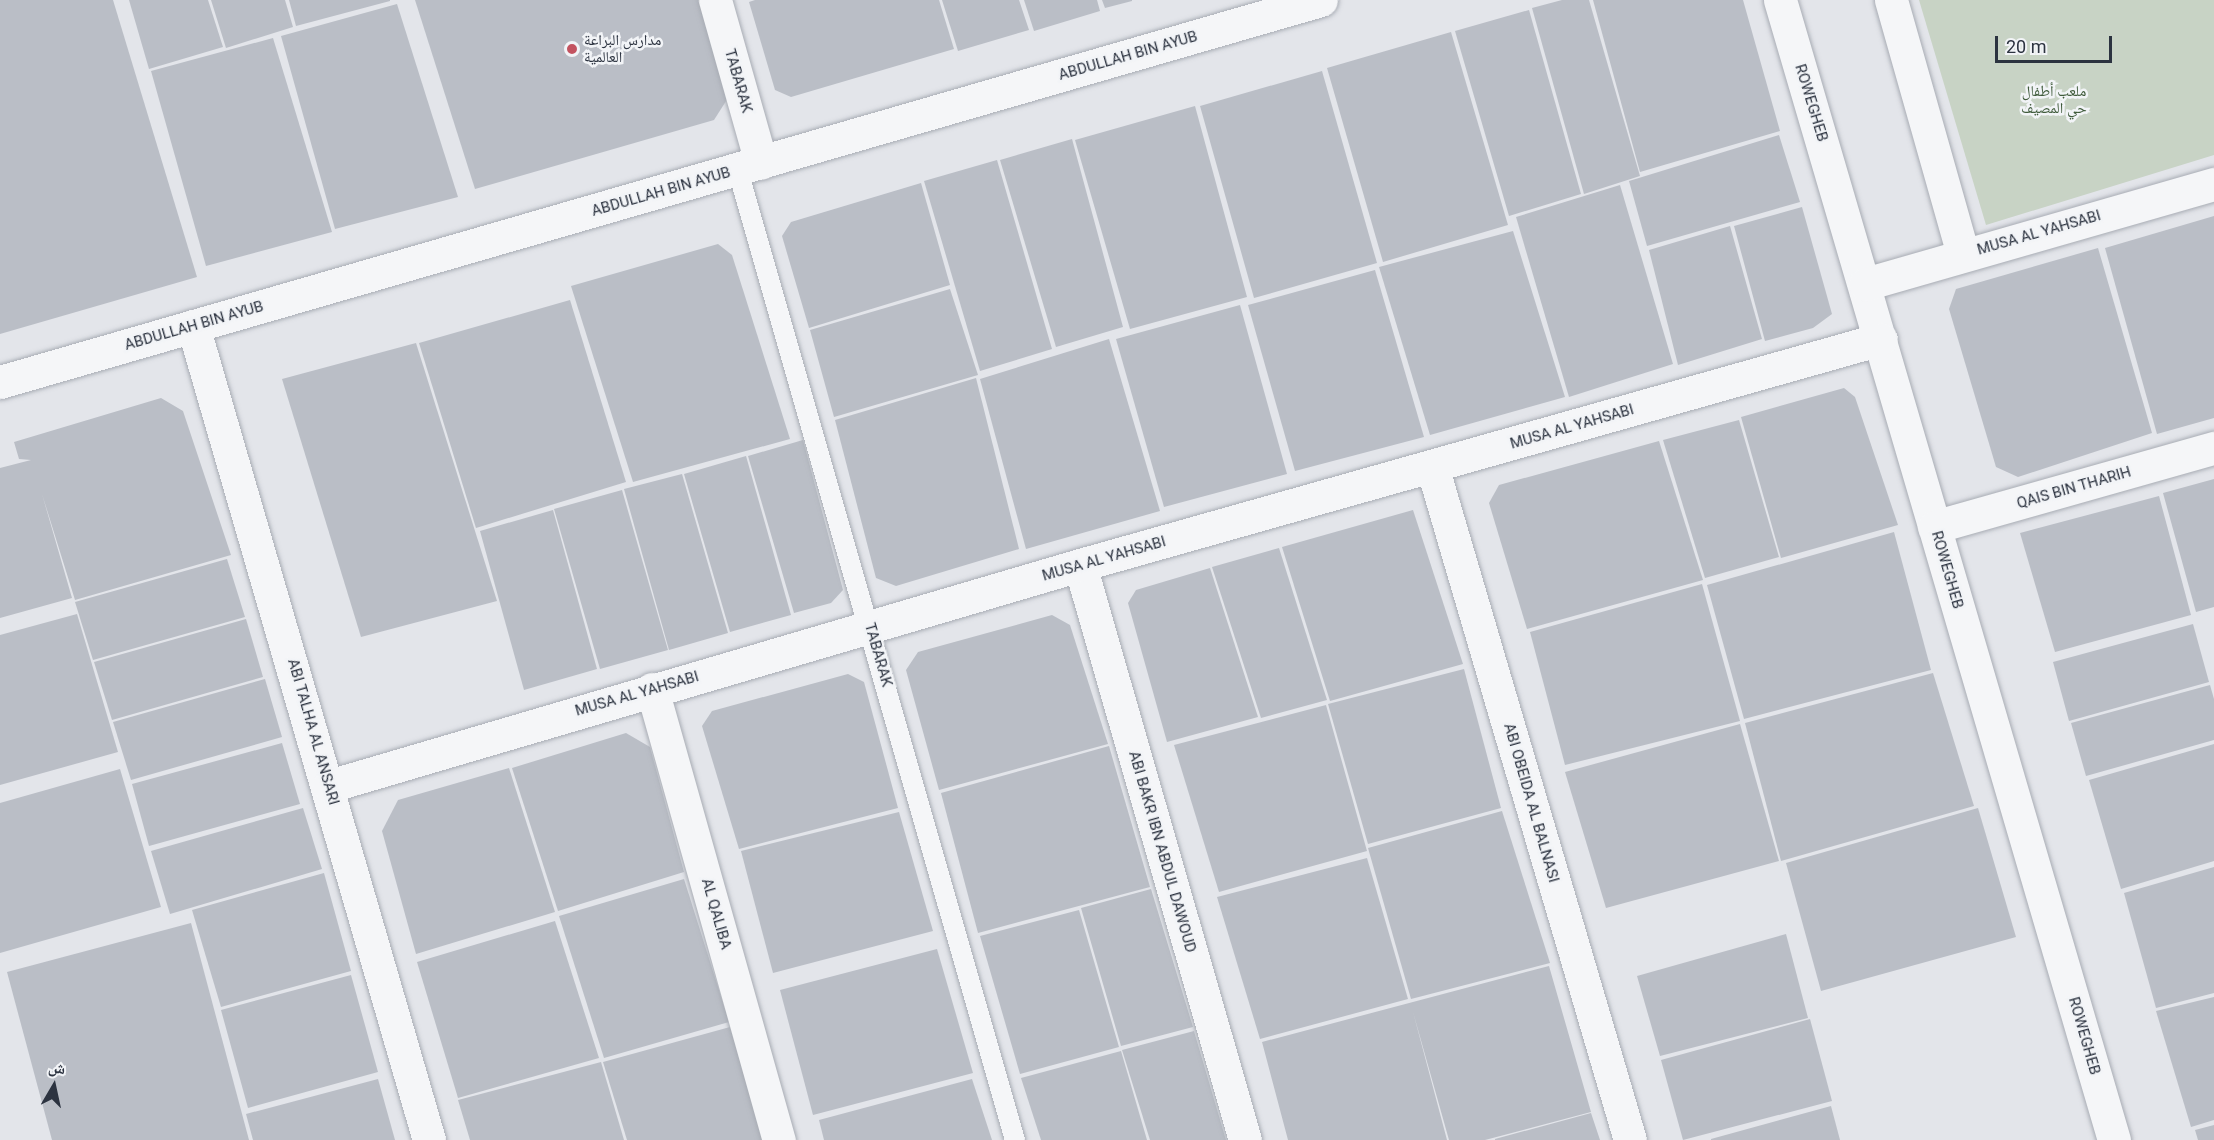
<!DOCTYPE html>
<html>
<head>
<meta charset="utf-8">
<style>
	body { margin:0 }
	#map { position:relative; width:2214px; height:1140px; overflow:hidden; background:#e3e5ea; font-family:Roboto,"Noto Naskh Arabic",sans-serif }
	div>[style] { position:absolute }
	.green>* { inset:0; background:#c8d3c5 }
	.building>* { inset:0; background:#babec6 }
	.roads { filter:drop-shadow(0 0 2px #a8acb4) drop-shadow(0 0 2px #a8acb4) }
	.service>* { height:20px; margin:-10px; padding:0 10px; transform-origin:10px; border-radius:10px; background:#f5f6f8 }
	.minor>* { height:33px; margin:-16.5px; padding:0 16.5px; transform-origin:16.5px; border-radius:16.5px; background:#f5f6f8 }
	.dots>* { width:16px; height:16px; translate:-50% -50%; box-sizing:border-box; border:3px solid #f2f4f7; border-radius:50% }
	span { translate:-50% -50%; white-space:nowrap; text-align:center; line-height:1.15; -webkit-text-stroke:5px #f2f4f7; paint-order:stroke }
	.poi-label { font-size:15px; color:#2c3340 }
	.left { translate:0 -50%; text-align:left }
	.street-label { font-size:15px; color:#2c3340 }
	.park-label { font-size:15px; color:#3f5b3b }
	.north { position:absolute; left:24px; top:1056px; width:60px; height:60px; -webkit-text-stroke:4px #f2f4f7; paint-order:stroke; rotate:9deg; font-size:16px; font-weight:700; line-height:24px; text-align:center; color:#2c3340 }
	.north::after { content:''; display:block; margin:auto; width:21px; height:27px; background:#2c3340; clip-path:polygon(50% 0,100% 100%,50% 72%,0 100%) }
	.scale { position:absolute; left:1995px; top:36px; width:117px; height:27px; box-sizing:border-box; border:3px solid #2c3340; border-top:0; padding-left:8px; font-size:18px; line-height:21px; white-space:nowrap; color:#2c3340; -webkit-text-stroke:4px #f2f4f7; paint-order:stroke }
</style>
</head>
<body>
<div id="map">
	<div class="green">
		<div style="clip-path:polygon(1919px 0,2214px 0,2214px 155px,1986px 225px)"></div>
	</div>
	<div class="building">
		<div style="clip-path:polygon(0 0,113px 0,197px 277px,0 334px)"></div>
		<div style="clip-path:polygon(129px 0,208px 0,223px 47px,149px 69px)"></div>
		<div style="clip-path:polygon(211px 0,285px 0,293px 27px,226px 48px)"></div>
		<div style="clip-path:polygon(289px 0,390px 0,390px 1px,296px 26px)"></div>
		<div style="clip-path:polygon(415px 0,700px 0,728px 98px,714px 120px,475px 189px)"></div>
		<div style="clip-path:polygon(755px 0,939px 0,954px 49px,791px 97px,775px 90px,749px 2px)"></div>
		<div style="clip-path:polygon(942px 0,1019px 0,1029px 30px,958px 51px)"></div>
		<div style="clip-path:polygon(1024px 0,1097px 0,1100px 11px,1034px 31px)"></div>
		<div style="clip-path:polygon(1102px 0,1132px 0,1132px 1px,1105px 8px)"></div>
		<div style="clip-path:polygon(1562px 0,1589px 0,1640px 176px,1584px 194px,1532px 8px)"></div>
		<div style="clip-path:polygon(1593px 0,1743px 0,1780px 131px,1640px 172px)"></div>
		<div style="clip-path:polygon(397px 4px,458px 197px,335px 229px,281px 36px)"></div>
		<div style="clip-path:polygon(1529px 10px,1581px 194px,1509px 216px,1455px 31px)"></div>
		<div style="clip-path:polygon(1451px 32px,1508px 225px,1383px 262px,1327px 68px)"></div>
		<div style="clip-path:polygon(273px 38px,332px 232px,206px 266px,151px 71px)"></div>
		<div style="clip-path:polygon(1322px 71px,1377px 263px,1254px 298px,1200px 106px)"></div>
		<div style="clip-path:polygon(1195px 106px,1247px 297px,1130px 329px,1075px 140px)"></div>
		<div style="clip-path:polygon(1779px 135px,1800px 202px,1647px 246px,1629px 181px)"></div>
		<div style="clip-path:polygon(1072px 139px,1123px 327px,1056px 347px,1000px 160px)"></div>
		<div style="clip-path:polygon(997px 160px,1052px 349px,980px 371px,924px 181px)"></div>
		<div style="clip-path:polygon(921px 183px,950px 285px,809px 328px,782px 236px,791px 222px)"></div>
		<div style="clip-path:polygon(1620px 185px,1673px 364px,1569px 397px,1516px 217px)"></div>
		<div style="clip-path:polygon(1802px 207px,1832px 314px,1813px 328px,1765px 341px,1734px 226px)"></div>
		<div style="clip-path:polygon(2214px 216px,2214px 418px,2157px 434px,2105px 248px)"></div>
		<div style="clip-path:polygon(1730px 226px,1762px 339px,1678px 365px,1649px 250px)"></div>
		<div style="clip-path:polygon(1513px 231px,1565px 397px,1430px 435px,1379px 267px)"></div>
		<div style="clip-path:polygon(718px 244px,732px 255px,790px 439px,633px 482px,571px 286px)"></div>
		<div style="clip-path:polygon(2098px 248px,2152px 433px,2018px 477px,1996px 467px,1949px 309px,1956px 289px)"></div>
		<div style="clip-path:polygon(1375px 270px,1424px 437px,1295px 471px,1248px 305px)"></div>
		<div style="clip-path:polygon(950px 289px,978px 375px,834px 417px,810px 330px)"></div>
		<div style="clip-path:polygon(570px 300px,626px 482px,476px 528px,419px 343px)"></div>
		<div style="clip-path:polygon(1240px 305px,1287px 474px,1164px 507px,1116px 339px)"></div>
		<div style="clip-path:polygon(1109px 339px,1160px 511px,1026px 549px,980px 379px)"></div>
		<div style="clip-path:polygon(416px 343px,497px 601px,361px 637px,282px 379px)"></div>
		<div style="clip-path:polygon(976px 378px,1019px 549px,896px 586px,876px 578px,835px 420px)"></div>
		<div style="clip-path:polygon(1844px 388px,1855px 397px,1898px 525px,1781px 558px,1741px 417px)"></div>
		<div style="clip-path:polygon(161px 398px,183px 411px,231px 555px,75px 600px,42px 494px,72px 598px,0 618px,0 468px,31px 460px,19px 459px,14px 442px)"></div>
		<div style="clip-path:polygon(1739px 420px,1779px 557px,1705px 578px,1663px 440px)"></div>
		<div style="clip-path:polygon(803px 440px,843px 590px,831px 603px,794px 613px,748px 456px)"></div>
		<div style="clip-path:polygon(1659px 441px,1703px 580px,1527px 629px,1489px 503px,1499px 485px)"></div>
		<div style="clip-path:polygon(746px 456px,791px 615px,730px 632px,684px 474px)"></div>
		<div style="clip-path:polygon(682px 474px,728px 633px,669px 650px,624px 489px)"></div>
		<div style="clip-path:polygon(2214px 479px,2214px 607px,2196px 612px,2163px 493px)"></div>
		<div style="clip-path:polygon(622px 490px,668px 650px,600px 669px,554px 509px)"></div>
		<div style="clip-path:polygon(2159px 496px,2191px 615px,2055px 652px,2020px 533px)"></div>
		<div style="clip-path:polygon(553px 510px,597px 669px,524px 690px,480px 531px)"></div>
		<div style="clip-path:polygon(1413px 510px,1463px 664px,1330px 701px,1282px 547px)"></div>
		<div style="clip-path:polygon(1894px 532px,1931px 670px,1744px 719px,1707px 585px)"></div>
		<div style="clip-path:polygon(1279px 548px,1327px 700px,1261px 718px,1212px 567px)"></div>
		<div style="clip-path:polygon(227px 559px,245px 617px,93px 660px,75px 602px)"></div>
		<div style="clip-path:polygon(1210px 568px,1258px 717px,1167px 742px,1128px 603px,1136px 590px)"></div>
		<div style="clip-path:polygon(1702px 584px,1740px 721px,1565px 765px,1530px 632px)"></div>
		<div style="clip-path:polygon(77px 614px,118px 752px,0 785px,0 635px)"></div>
		<div style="clip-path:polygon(1052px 615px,1070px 625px,1108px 744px,939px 790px,906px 670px,918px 652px)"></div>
		<div style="clip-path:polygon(246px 619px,263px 677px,112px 720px,94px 662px)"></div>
		<div style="clip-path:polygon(2193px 624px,2209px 682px,2069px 721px,2053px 662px)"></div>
		<div style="clip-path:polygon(1464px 669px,1501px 808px,1368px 844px,1328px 704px)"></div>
		<div style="clip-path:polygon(1933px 673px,1974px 806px,1781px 861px,1745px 723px)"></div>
		<div style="clip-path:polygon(848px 674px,864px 682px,898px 808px,739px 849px,702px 726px,712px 711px)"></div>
		<div style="clip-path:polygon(265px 679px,282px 737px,131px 780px,113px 722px)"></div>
		<div style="clip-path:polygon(2210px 685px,2214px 699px,2214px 740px,2086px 776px,2071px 723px)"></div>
		<div style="clip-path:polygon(1326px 705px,1367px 851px,1219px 892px,1174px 745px)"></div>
		<div style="clip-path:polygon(1740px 724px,1779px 861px,1606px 908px,1565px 772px)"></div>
		<div style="clip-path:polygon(626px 733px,650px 747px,684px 872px,558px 911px,512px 768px)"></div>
		<div style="clip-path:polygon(282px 743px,300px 804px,149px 846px,132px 784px)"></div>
		<div style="clip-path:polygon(2214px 744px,2214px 861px,2121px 889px,2089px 780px)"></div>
		<div style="clip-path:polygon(1109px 746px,1150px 887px,978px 933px,941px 793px)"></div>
		<div style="clip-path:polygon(509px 768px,555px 912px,416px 954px,382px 831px,398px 800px)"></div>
		<div style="clip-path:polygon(120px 769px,161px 907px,0 953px,0 803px)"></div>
		<div style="clip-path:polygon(303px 808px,322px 869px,170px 914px,151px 851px)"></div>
		<div style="clip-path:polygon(1978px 808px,2016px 937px,1821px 991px,1786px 863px)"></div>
		<div style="clip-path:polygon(1502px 811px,1550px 963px,1411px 999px,1368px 848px)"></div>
		<div style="clip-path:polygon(899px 812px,933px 931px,773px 973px,741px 851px)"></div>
		<div style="clip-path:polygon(1367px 858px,1408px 999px,1260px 1039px,1217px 897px)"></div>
		<div style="clip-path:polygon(2214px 867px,2214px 993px,2156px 1008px,2124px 893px)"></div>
		<div style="clip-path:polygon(324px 873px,351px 971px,221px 1007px,192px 910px)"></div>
		<div style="clip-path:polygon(684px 879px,729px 1022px,604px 1058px,559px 916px)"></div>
		<div style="clip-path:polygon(1151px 889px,1193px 1027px,1121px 1046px,1081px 908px)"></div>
		<div style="clip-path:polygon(1079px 910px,1119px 1047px,1020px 1074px,980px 936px)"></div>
		<div style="clip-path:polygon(555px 921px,599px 1058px,458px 1098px,417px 962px)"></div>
		<div style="clip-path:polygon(191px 923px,249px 1140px,52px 1140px,7px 972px)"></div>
		<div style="clip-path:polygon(1786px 934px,1808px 1018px,1660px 1056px,1637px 976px)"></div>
		<div style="clip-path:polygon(937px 949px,973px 1073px,813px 1115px,780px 990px)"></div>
		<div style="clip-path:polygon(1549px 966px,1591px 1112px,1485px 1140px,1449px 1140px,1413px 1012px,1447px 1140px,1288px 1140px,1262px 1042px)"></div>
		<div style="clip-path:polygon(351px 975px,378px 1072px,248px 1108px,221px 1010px)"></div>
		<div style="clip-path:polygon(2214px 997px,2214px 1120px,2191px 1127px,2156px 1011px)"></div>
		<div style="clip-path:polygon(1810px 1019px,1832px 1101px,1683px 1140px,1661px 1060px)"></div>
		<div style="clip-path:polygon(730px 1027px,763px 1140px,627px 1140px,603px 1062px)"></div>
		<div style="clip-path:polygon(1194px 1031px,1226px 1140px,1150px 1140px,1122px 1050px)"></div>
		<div style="clip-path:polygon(1121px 1051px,1147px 1140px,1041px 1140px,1021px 1078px)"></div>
		<div style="clip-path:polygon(601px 1062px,624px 1140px,470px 1140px,458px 1100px)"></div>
		<div style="clip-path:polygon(378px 1079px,395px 1140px,253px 1140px,246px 1114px)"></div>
		<div style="clip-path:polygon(972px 1079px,992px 1140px,824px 1140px,819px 1120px)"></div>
		<div style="clip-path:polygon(1831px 1106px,1840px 1140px,1711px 1140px,1711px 1139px)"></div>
		<div style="clip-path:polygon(1591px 1113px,1600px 1140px,1495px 1140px,1495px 1139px)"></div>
		<div style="clip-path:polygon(2214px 1125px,2214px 1140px,2198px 1140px,2195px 1130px)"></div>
	</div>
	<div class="roads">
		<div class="service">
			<div style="left:738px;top:171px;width:1008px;rotate:74.05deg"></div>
		</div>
		<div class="minor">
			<div style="left:715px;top:0;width:169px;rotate:74.2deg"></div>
			<div style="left:1780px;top:0;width:1188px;rotate:73.67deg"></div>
			<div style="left:1891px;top:0;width:264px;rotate:74.2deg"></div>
			<div style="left:1865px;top:284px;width:363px;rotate:-16deg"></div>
			<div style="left:193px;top:326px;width:848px;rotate:73.83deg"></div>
			<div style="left:0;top:382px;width:1375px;rotate:-16.13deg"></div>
			<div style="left:1432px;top:466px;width:702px;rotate:73.63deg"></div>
			<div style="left:1934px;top:527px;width:291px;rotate:-15.8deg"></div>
			<div style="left:1080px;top:565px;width:598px;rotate:73.99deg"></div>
			<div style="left:652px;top:689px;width:469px;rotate:74.3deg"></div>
			<div style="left:329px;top:786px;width:783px;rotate:-16.4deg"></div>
			<div style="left:1080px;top:565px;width:832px;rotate:-15.76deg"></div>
		</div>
	</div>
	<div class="dots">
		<div style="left:572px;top:49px;background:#c35360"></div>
	</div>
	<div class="poi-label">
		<span class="left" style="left:584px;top:49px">مدارس البراعة<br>العالمية</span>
	</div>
	<div class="street-label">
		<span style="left:1128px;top:56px;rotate:-16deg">ABDULLAH BIN AYUB</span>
		<span style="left:738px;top:81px;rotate:74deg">TABARAK</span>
		<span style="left:1811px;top:103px;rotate:73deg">ROWEGHEB</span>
		<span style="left:661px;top:192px;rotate:-16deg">ABDULLAH BIN AYUB</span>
		<span style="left:2039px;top:233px;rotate:-16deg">MUSA AL YAHSABI</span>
		<span style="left:194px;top:326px;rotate:-16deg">ABDULLAH BIN AYUB</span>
		<span style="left:1572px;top:427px;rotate:-16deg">MUSA AL YAHSABI</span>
		<span style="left:2074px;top:488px;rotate:-16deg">QAIS BIN THARIH</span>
		<span style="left:1104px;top:559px;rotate:-16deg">MUSA AL YAHSABI</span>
		<span style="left:1947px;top:570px;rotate:74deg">ROWEGHEB</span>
		<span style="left:878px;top:655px;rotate:74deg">TABARAK</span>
		<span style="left:637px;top:694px;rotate:-16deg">MUSA AL YAHSABI</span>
		<span style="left:313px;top:732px;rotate:74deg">ABI TALHA AL ANSARI</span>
		<span style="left:1531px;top:803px;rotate:74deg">ABI OBEIDA AL BALNASI</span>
		<span style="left:1162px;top:852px;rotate:74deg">ABI BAKR IBN ABDUL DAWOUD</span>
		<span style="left:716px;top:914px;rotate:74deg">AL QALIBA</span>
		<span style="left:2084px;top:1036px;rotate:74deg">ROWEGHEB</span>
	</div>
	<div class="park-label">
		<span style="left:2054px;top:100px">ملعب أطفال<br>حي المصيف</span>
	</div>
	<div class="north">ش</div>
	<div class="scale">20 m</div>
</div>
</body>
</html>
